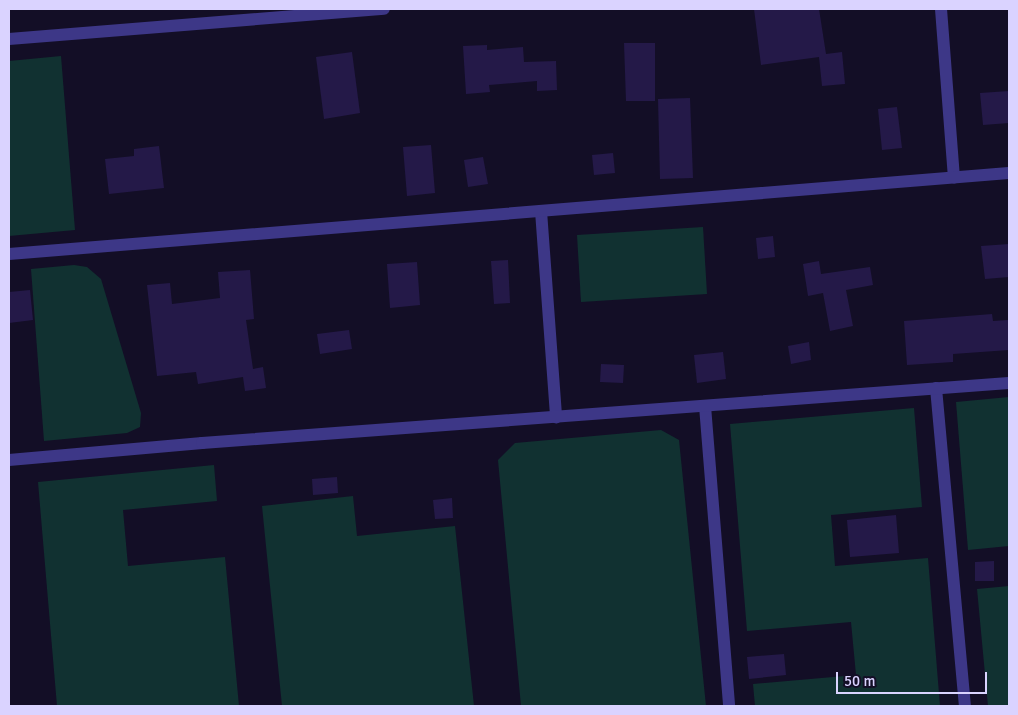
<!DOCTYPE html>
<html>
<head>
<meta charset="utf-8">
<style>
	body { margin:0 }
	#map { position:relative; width:1018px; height:715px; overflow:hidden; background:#130e26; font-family:Signika,sans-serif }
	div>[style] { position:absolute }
	.green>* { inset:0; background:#113131 }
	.building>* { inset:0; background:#241948 }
	.minor>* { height:12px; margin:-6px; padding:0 6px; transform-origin:6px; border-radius:6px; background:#3d3787 }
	span { translate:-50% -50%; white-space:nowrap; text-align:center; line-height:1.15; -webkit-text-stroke:5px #130e26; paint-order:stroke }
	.frame { position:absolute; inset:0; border:10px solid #dad3ff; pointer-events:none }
	.scale { position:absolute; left:836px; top:672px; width:151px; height:22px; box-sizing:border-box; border:2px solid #dad3ff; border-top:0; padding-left:6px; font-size:15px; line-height:18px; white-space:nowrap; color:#dad3ff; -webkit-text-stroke:4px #130e26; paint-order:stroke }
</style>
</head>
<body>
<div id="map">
	<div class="green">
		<div style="clip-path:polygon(61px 56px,75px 230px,9px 236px,9px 61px)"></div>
		<div style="clip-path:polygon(703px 227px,707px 294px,581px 302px,577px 235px)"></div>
		<div style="clip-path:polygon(74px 265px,87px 267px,101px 279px,141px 413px,140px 427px,127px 433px,44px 441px,31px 269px)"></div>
		<div style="clip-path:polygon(1009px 397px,1009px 546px,968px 550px,956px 402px)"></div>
		<div style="clip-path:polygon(914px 408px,922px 507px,831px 515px,835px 566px,928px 558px,940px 706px,755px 706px,753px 684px,856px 675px,851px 622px,747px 631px,730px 424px)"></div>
		<div style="clip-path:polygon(661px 430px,679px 440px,706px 706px,521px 706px,498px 460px,515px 443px)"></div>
		<div style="clip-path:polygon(214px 465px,217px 501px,123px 510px,128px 566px,225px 557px,239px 706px,57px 706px,38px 482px)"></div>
		<div style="clip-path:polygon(353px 496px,357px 536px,455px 526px,474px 706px,282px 706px,262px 506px)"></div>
		<div style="clip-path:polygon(1009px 586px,1009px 706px,988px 706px,977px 589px)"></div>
	</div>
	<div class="building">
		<div style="clip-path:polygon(754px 9px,819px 9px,826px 54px,842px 52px,845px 84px,822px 86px,819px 57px,761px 65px)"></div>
		<div style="clip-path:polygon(624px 43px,655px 43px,655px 101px,626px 101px)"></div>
		<div style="clip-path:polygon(487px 45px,487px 50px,523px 47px,524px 62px,556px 61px,557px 90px,537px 91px,537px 81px,489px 85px,490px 92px,466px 94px,463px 46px)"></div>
		<div style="clip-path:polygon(352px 52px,360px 113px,324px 119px,316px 57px)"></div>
		<div style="clip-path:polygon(1009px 91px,1009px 123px,983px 125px,980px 93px)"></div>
		<div style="clip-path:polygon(690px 98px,693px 178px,660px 179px,658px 99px)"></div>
		<div style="clip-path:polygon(897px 107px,902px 148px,882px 150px,878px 109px)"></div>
		<div style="clip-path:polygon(431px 145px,435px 193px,407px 196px,403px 147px)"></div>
		<div style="clip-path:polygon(159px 146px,164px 188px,109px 194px,105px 159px,134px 156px,134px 149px)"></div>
		<div style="clip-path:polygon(613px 153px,615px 173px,594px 175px,592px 155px)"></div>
		<div style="clip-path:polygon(483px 157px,488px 184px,468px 187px,464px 160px)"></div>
		<div style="clip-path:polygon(773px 236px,775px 257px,758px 259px,756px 238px)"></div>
		<div style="clip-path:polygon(1009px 244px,1009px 277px,985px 279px,981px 246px)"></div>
		<div style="clip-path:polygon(508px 260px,510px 303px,494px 304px,491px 261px)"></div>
		<div style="clip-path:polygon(819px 261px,821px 274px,870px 267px,873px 285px,846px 290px,853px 326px,830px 331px,823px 293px,808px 296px,803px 264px)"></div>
		<div style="clip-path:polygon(417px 262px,420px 305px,390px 308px,387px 264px)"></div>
		<div style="clip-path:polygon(250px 270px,254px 319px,246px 320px,253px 369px,263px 367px,266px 388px,245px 391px,243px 377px,198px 384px,196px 372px,157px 376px,147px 285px,170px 283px,172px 304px,220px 298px,218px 272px)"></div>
		<div style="clip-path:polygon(30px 290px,33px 320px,9px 323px,9px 292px)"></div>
		<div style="clip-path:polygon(992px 314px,993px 321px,1008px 320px,1009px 350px,953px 354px,953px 362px,907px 365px,904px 321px)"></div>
		<div style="clip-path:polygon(349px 330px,352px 349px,320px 354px,317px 334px)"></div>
		<div style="clip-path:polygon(809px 342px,811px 360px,791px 364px,788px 346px)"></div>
		<div style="clip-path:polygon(723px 352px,726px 379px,697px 383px,694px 355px)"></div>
		<div style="clip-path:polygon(601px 364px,624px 365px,623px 383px,600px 382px)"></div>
		<div style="clip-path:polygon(337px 477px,338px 493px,313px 495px,312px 479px)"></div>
		<div style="clip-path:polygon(452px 498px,453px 518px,435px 519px,433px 500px)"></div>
		<div style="clip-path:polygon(896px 515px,899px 553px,850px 557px,847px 520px)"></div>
		<div style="clip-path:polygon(994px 561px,994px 581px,975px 581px,975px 562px)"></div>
		<div style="clip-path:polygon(784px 654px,786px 675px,749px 679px,747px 657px)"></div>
	</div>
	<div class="minor">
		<div style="left:941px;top:9px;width:169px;rotate:85.6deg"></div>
		<div style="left:9px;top:39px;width:376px;rotate:-4.6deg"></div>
		<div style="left:541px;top:211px;width:207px;rotate:85.8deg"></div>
		<div style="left:9px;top:254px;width:1003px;rotate:-4.63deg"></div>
		<div style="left:936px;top:388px;width:319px;rotate:84.8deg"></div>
		<div style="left:705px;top:406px;width:301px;rotate:85.4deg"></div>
		<div style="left:9px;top:460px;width:194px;rotate:-5deg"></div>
		<div style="left:202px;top:443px;width:809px;rotate:-4.25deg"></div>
	</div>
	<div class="frame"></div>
	<div class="scale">50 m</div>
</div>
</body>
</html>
